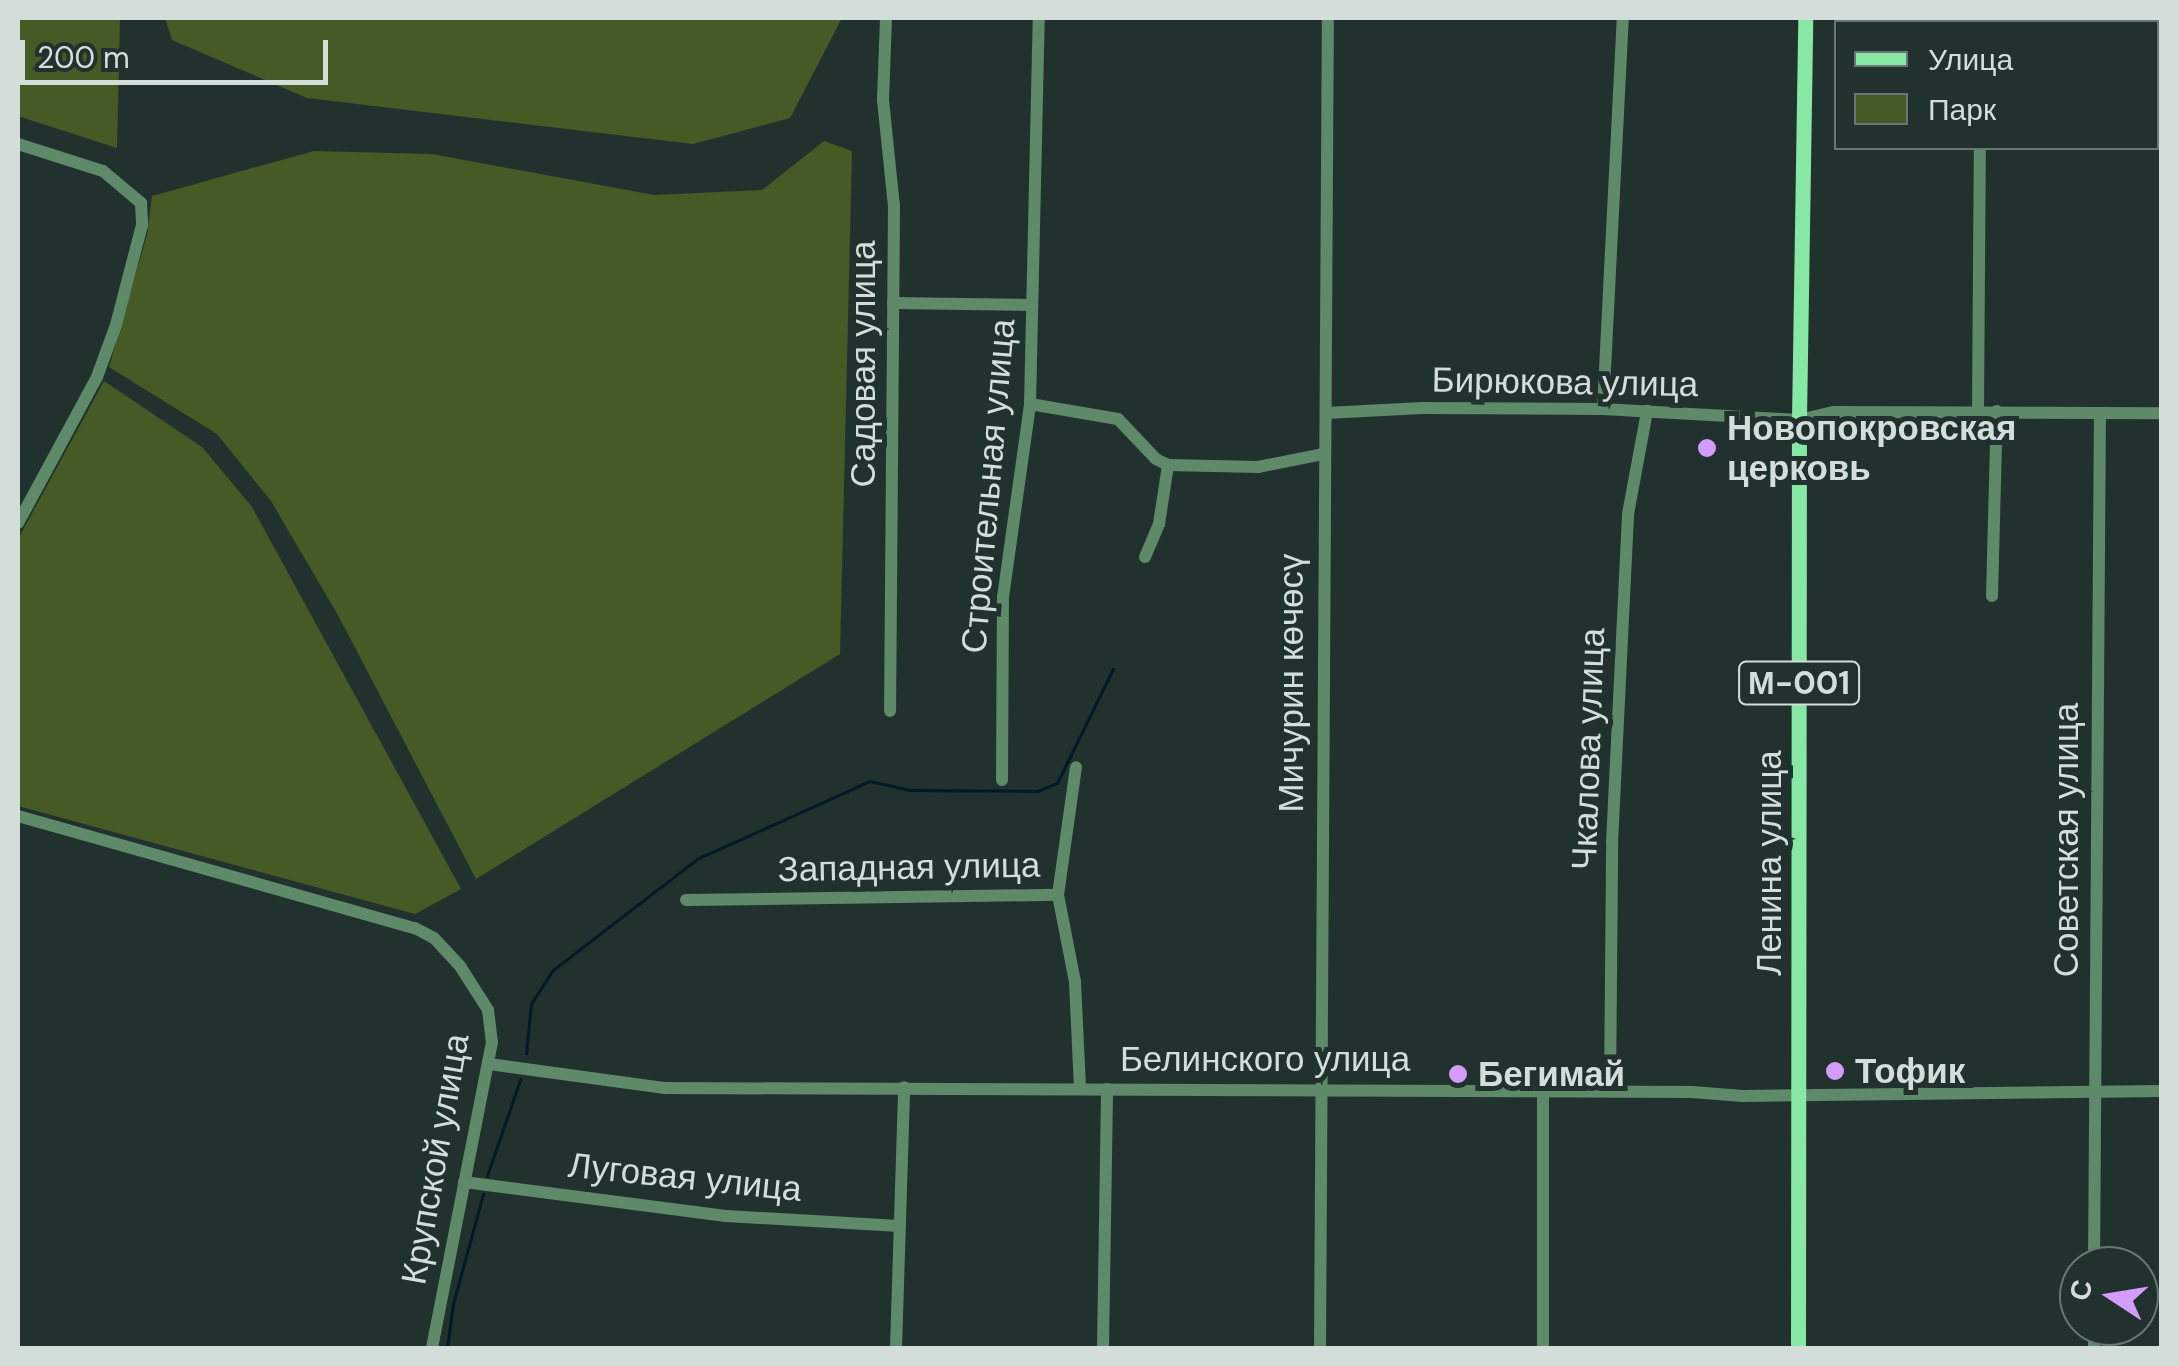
<!DOCTYPE html>
<html>
<head>
<meta charset="utf-8">
<style>
	body { margin:0 }
	#map { position:relative; width:2179px; height:1366px; overflow:hidden; background:#21322e; font-family:"DM Sans",sans-serif }
	div>[style] { position:absolute }
	.green>* { inset:0; background:#465a25 }
	.stream>* { height:2.5px; margin:-1.25px; padding:0 1.25px; transform-origin:1.25px; border-radius:1.25px; background:#021a25 }
	.minor>* { height:12px; margin:-6px; padding:0 6px; transform-origin:6px; border-radius:6px; background:#5e8a6a }
	.major>* { height:15px; margin:-7.5px; padding:0 7.5px; transform-origin:7.5px; border-radius:7.5px; background:#87e7a4 }
	.dots>* { width:28px; height:28px; translate:-50% -50%; box-sizing:border-box; border:5px solid #21322e; border-radius:50% }
	span { translate:-50% -50%; white-space:nowrap; text-align:center; line-height:1.15; -webkit-text-stroke:10px #21322e; paint-order:stroke }
	.shield-label span { padding:2px 8px; background:#21322e; border:2px solid; border-radius:8px; -webkit-text-stroke-width:0 }
	.shield-label { font-size:32px; color:#d3dedb; font-weight:700 }
	.street-label { font-size:35px; color:#d3dedb }
	.poi-label { font-size:35px; color:#d3dedb; font-weight:700 }
	.left { translate:0 -50%; text-align:left }
	.frame { position:absolute; inset:0; border:20px solid #d3dedb; pointer-events:none }
	.legend { position:absolute; left:1834px; top:20px; width:325px; height:130px; box-sizing:border-box; background:#21322e; border:2px solid #687773; margin:0; padding:12px 18px; list-style:none; font-size:30px; color:#d3dedb }
	.legend li { display:flex; align-items:center; gap:20px; height:50px }
	.legend b { width:50px; border:2px solid #687773 }
	.north { position:absolute; left:2059px; top:1246px; width:100px; height:100px; box-sizing:border-box; background:#21322e; border:2px solid #687773; border-radius:50%; rotate:282deg; font-size:28px; font-weight:700; line-height:40px; text-align:center; color:#d3dedb }
	.north::after { content:''; display:block; margin:auto; width:35px; height:45px; background:#d29dfd; clip-path:polygon(50% 0,100% 100%,50% 72%,0 100%) }
	.scale { position:absolute; left:20px; top:40px; width:308px; height:45px; box-sizing:border-box; border:5px solid #d3dedb; border-top:0; padding-left:12px; font-size:30px; line-height:35px; white-space:nowrap; color:#d3dedb; -webkit-text-stroke:8px #21322e; paint-order:stroke }
</style>
</head>
<body>
<div id="map">
	<div class="green">
		<div style="clip-path:polygon(18px 18px,120px 18px,117px 148px,18px 116px)"></div>
		<div style="clip-path:polygon(165px 18px,842px 18px,790px 118px,693px 144px,307px 98px,172px 40px)"></div>
		<div style="clip-path:polygon(824px 141px,852px 151px,840px 654px,476px 879px,339px 617px,271px 501px,217px 434px,109px 367px,147px 235px,152px 196px,314px 151px,432px 154px,654px 195px,762px 190px)"></div>
		<div style="clip-path:polygon(104px 381px,202px 447px,252px 507px,461px 889px,415px 914px,18px 806px,18px 539px)"></div>
	</div>
	<div class="stream">
		<div style="left:526px;top:1054px;width:50px;rotate:-84.3deg"></div>
		<div style="left:531px;top:1004px;width:40px;rotate:-57.1deg"></div>
		<div style="left:553px;top:970px;width:182px;rotate:-37.6deg"></div>
		<div style="left:697px;top:859px;width:190px;rotate:-24.3deg"></div>
		<div style="left:870px;top:781px;width:41px;rotate:12.7deg"></div>
		<div style="left:910px;top:790px;width:128px;rotate:0.4deg"></div>
		<div style="left:1038px;top:791px;width:21px;rotate:-23deg"></div>
		<div style="left:1057px;top:783px;width:127px;rotate:-63.8deg"></div>
		<div style="left:487px;top:1176px;width:102px;rotate:-71deg"></div>
		<div style="left:447px;top:1348px;width:44px;rotate:-82.2deg"></div>
		<div style="left:453px;top:1304px;width:114px;rotate:-74.7deg"></div>
	</div>
	<div class="minor">
		<div style="left:886px;top:18px;width:82px;rotate:92.1deg"></div>
		<div style="left:883px;top:100px;width:108px;rotate:84.1deg"></div>
		<div style="left:894px;top:207px;width:504px;rotate:90.45deg"></div>
		<div style="left:18px;top:144px;width:89px;rotate:17.6deg"></div>
		<div style="left:103px;top:171px;width:50px;rotate:40.1deg"></div>
		<div style="left:141px;top:203px;width:22px;rotate:87deg"></div>
		<div style="left:142px;top:225px;width:103px;rotate:104.6deg"></div>
		<div style="left:116px;top:325px;width:55px;rotate:110.1deg"></div>
		<div style="left:97px;top:377px;width:166px;rotate:118.4deg"></div>
		<div style="left:893px;top:303px;width:139px;rotate:0.8deg"></div>
		<div style="left:1030px;top:404px;width:89px;rotate:9.7deg"></div>
		<div style="left:1118px;top:419px;width:55px;rotate:46.5deg"></div>
		<div style="left:1156px;top:459px;width:13px;rotate:27deg"></div>
		<div style="left:1168px;top:465px;width:90px;rotate:1.3deg"></div>
		<div style="left:1258px;top:467px;width:66px;rotate:-11.3deg"></div>
		<div style="left:1603px;top:409px;width:392px;rotate:-87.1deg"></div>
		<div style="left:1978px;top:411px;width:263px;rotate:-89.6deg"></div>
		<div style="left:1326px;top:413px;width:96px;rotate:-3deg"></div>
		<div style="left:1422px;top:408px;width:181px;rotate:0.3deg"></div>
		<div style="left:1603px;top:409px;width:196px;rotate:3.2deg"></div>
		<div style="left:1799px;top:420px;width:36px;rotate:-13deg"></div>
		<div style="left:1834px;top:412px;width:328px;rotate:0.2deg"></div>
		<div style="left:1145px;top:557px;width:36px;rotate:-67deg"></div>
		<div style="left:1159px;top:524px;width:60px;rotate:-81.3deg"></div>
		<div style="left:1992px;top:596px;width:185px;rotate:-88.5deg"></div>
		<div style="left:1002px;top:780px;width:183px;rotate:-89.7deg"></div>
		<div style="left:1003px;top:597px;width:195px;rotate:-82deg"></div>
		<div style="left:1030px;top:404px;width:386px;rotate:-88.7deg"></div>
		<div style="left:18px;top:816px;width:412px;rotate:15.8deg"></div>
		<div style="left:415px;top:928px;width:21px;rotate:28deg"></div>
		<div style="left:434px;top:938px;width:38px;rotate:47deg"></div>
		<div style="left:460px;top:966px;width:52px;rotate:57.5deg"></div>
		<div style="left:488px;top:1010px;width:32px;rotate:83deg"></div>
		<div style="left:492px;top:1042px;width:312px;rotate:101.1deg"></div>
		<div style="left:1058px;top:895px;width:129px;rotate:-82deg"></div>
		<div style="left:686px;top:900px;width:372px;rotate:-0.8deg"></div>
		<div style="left:1058px;top:895px;width:89px;rotate:78.9deg"></div>
		<div style="left:1075px;top:982px;width:107px;rotate:87.3deg"></div>
		<div style="left:489px;top:1064px;width:178px;rotate:7.8deg"></div>
		<div style="left:665px;top:1088px;width:1027px;rotate:0.22deg"></div>
		<div style="left:1692px;top:1092px;width:51px;rotate:4.5deg"></div>
		<div style="left:1743px;top:1096px;width:419px;rotate:-0.7deg"></div>
		<div style="left:1543px;top:1091px;width:257px;rotate:90deg"></div>
		<div style="left:1610px;top:1091px;width:248px;rotate:-89.5deg"></div>
		<div style="left:1612px;top:843px;width:329px;rotate:-87.2deg"></div>
		<div style="left:1628px;top:514px;width:105px;rotate:-79.5deg"></div>
		<div style="left:464px;top:1182px;width:264px;rotate:7.4deg"></div>
		<div style="left:726px;top:1216px;width:174px;rotate:3.3deg"></div>
		<div style="left:2094px;top:1266px;width:852px;rotate:-89.6deg"></div>
		<div style="left:896px;top:1348px;width:261px;rotate:-88.2deg"></div>
		<div style="left:1103px;top:1348px;width:259px;rotate:-89.1deg"></div>
		<div style="left:1320px;top:1348px;width:1330px;rotate:-89.66deg"></div>
		<div style="left:2094px;top:1348px;width:22px;rotate:-90deg"></div>
	</div>
	<div class="major">
		<div style="left:1798px;top:1348px;width:928px;rotate:-89.94deg"></div>
		<div style="left:1799px;top:420px;width:402px;rotate:-89.1deg"></div>
	</div>
	<div class="dots">
		<div style="left:1707px;top:448px;background:#d29dfd"></div>
		<div style="left:1835px;top:1071px;background:#d29dfd"></div>
		<div style="left:1458px;top:1074px;background:#d29dfd"></div>
	</div>
	<div class="shield-label">
		<span style="left:1799px;top:683px">М-001</span>
	</div>
	<div class="street-label">
		<span style="left:863px;top:364px;rotate:-90deg">Садовая улица</span>
		<span style="left:1565px;top:382px;rotate:1deg">Бирюкова улица</span>
		<span style="left:988px;top:486px;rotate:-85deg">Строительная улица</span>
		<span style="left:1291px;top:683px;rotate:-90deg">Мичурин көчөсү</span>
		<span style="left:1588px;top:749px;rotate:-88deg">Чкалова улица</span>
		<span style="left:2066px;top:840px;rotate:-90deg">Советская улица</span>
		<span style="left:1769px;top:863px;rotate:-90deg">Ленина улица</span>
		<span style="left:909px;top:867px;rotate:-1deg">Западная улица</span>
		<span style="left:1265px;top:1059px">Белинского улица</span>
		<span style="left:435px;top:1159px;rotate:-80deg">Крупской улица</span>
		<span style="left:685px;top:1177px;rotate:6deg">Луговая улица</span>
	</div>
	<div class="poi-label">
		<span class="left" style="left:1727px;top:448px">Новопокровская<br>церковь</span>
		<span class="left" style="left:1855px;top:1071px">Тофик</span>
		<span class="left" style="left:1478px;top:1074px">Бегимай</span>
	</div>
	<div class="frame"></div>
	<ul class="legend">
	<li><b style="height:12px;background:#87e7a4"></b>Улица</li>
	<li><b style="height:28px;background:#465a25"></b>Парк</li>
	</ul>
	<div class="north">С</div>
	<div class="scale">200 m</div>
</div>
</body>
</html>
